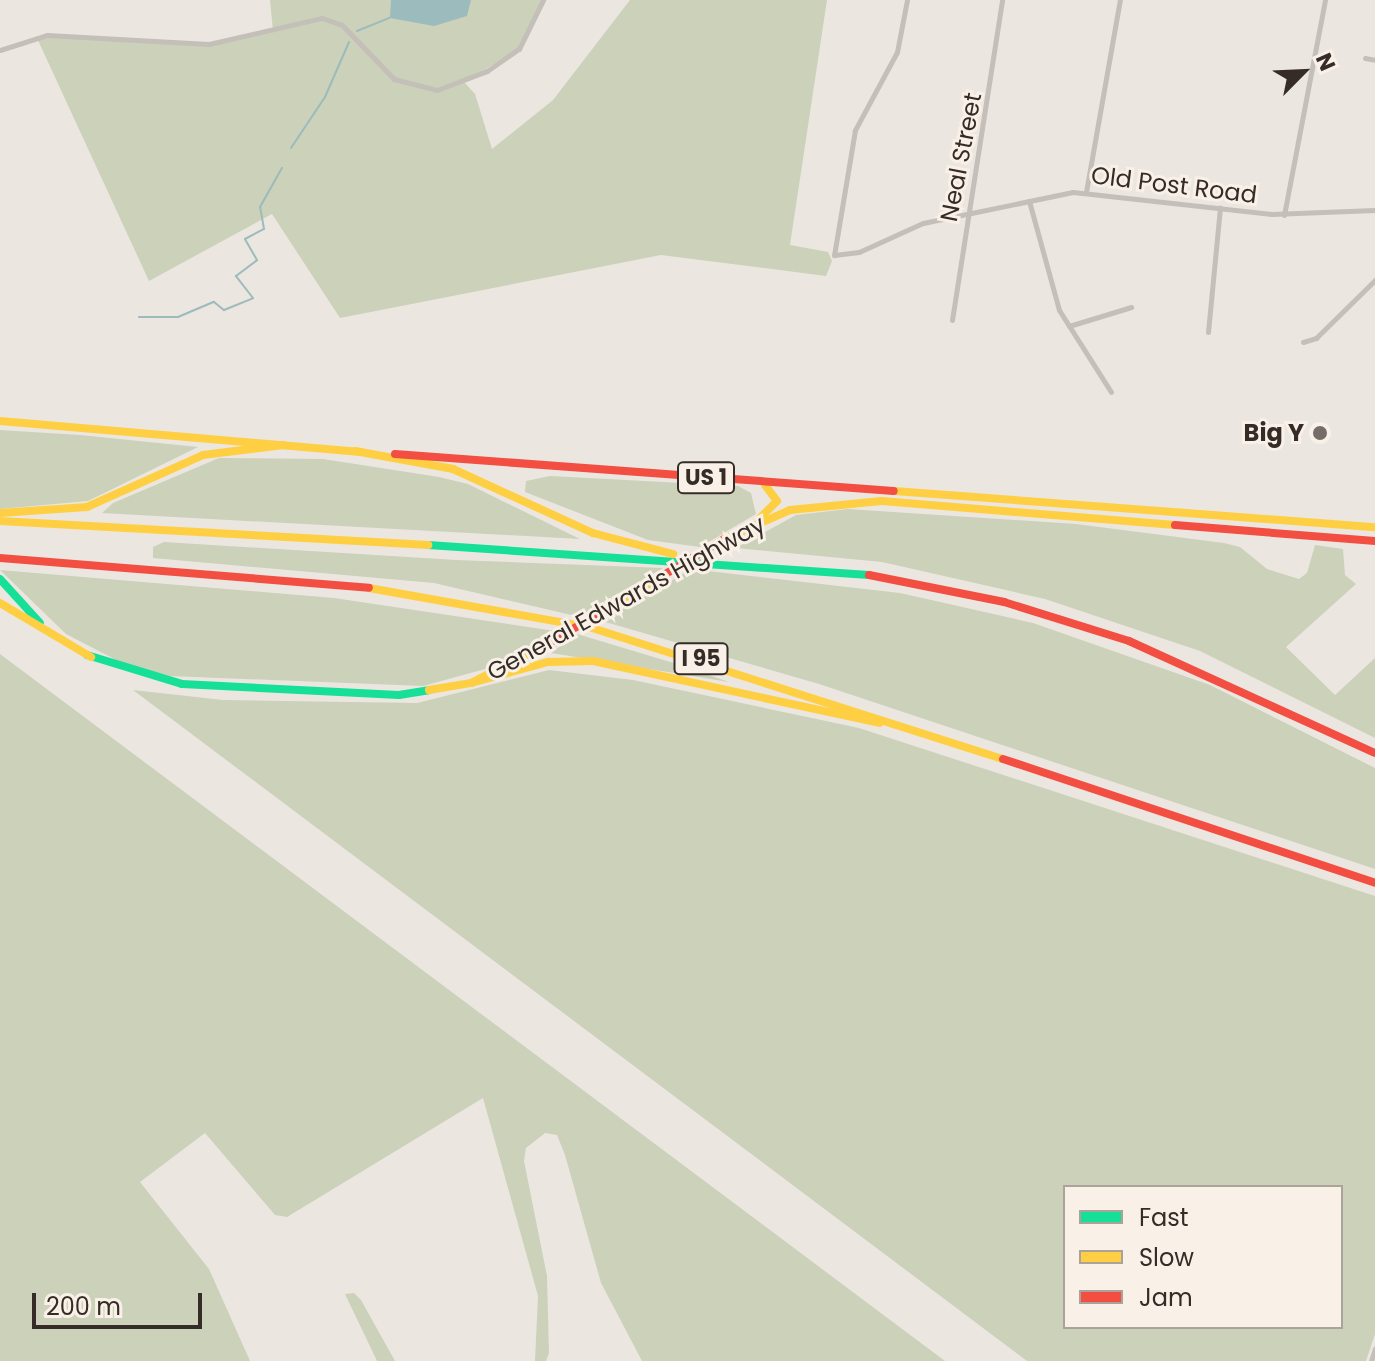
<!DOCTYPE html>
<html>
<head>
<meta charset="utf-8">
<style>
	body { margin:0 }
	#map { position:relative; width:1375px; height:1361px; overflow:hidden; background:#ece6e0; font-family:Poppins,sans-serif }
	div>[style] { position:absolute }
	.green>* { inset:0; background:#ccd1ba }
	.water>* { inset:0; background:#9cbbbc }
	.stream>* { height:2px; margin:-1px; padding:0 1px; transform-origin:1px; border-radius:1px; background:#9cbbbc }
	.street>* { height:5px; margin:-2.5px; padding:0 2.5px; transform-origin:2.5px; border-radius:2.5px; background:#c4bfb9 }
	.fast>* { height:8px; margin:-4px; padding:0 4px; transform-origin:4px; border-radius:4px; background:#16e098 }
	.slow>* { height:8px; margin:-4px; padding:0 4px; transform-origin:4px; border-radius:4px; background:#ffcf43 }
	.jam>* { height:8px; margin:-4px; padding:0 4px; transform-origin:4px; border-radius:4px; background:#f24e42 }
	.jam-bridge>* { height:8px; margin:-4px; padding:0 4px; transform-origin:4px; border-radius:4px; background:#f24e42 }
	.dots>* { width:22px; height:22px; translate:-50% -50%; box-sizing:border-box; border:4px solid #f9f1e7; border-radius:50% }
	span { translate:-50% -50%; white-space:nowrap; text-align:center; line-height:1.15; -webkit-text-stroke:6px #f9f1e7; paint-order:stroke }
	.shield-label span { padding:2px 6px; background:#f9f1e7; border:2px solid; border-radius:6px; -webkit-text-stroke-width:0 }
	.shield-label { font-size:22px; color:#352c27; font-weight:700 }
	.street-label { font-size:24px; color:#352c27 }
	.poi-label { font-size:24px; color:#352c27; font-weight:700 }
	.right { translate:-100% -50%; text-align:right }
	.legend { position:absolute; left:1063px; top:1185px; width:280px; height:144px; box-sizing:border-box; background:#f9f1e7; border:2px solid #aba29a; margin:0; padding:10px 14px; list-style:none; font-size:24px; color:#352c27 }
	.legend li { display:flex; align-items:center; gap:16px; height:40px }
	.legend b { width:40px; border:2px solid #aba29a }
	.north { position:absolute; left:1263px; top:32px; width:80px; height:80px; -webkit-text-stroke:6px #f9f1e7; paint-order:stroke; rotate:66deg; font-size:22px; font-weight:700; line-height:32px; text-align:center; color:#352c27 }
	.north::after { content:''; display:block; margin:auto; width:28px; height:36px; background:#352c27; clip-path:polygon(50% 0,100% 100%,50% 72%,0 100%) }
	.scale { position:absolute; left:32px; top:1293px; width:170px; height:36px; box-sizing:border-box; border:4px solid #352c27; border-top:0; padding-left:10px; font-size:24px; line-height:28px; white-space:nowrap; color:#352c27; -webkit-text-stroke:6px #f9f1e7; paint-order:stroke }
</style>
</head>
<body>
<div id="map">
	<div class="green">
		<div style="clip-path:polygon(270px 0,543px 0,519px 49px,464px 82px,475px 94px,492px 149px,553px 100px,630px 0,827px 0,790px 245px,828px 252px,832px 261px,826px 276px,661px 255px,340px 318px,272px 214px,149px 281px,36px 36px,208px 44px,273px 31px)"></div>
		<div style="clip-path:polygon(0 430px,80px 435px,198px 447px,88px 501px,0 509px)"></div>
		<div style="clip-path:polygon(219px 458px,323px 459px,439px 477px,468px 484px,580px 539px,102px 513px,113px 503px)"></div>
		<div style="clip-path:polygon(550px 476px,738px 486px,751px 493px,756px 514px,700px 547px,648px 540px,525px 492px,526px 481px)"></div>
		<div style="clip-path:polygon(848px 509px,1076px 524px,1224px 543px,1240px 547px,1267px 569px,1299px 579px,1307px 573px,1315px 545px,1343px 549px,1345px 575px,1356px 584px,1286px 647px,1335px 695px,1375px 658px,1375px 738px,1200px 651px,1045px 599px,882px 562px,736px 548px,796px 515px)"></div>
		<div style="clip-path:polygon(164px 542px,456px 560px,663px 568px,580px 617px,434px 583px,153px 558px,153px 547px)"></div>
		<div style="clip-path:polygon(691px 569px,900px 593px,1033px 623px,1210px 685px,1375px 768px,1375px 869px,819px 684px,602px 621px)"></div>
		<div style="clip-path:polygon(0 570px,334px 598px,555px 631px,496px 666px,423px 686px,170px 676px,122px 663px,66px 634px)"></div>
		<div style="clip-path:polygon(577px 634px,677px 664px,729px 682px,551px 653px)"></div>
		<div style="clip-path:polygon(0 654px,945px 1361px,642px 1361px,601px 1283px,565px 1155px,557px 1135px,545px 1133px,526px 1148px,524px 1161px,547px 1276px,549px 1353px,546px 1361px,535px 1361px,538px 1296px,483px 1098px,287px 1217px,275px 1215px,205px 1133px,140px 1182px,209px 1269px,250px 1361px,0 1361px)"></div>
		<div style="clip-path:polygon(evenodd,549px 670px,633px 680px,859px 728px,1375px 896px,1375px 1334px,1366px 1361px,1027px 1361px,133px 690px,223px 700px,417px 703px,549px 670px,1065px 1187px,1341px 1187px,1341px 1327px,1065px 1327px,1065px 1187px)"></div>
		<div style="clip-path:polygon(354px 1293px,361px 1300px,395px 1361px,377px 1361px,345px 1294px)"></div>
	</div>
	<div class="water">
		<div style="clip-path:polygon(391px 0,471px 0,467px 16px,434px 26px,390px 18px)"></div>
	</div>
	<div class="stream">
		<div style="left:357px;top:31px;width:35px;rotate:-22deg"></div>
		<div style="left:291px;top:148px;width:61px;rotate:-56.3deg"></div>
		<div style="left:325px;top:97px;width:60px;rotate:-66.4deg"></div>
		<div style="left:139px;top:317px;width:39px"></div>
		<div style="left:178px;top:317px;width:39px;rotate:-23deg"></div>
		<div style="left:214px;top:302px;width:13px;rotate:39deg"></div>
		<div style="left:224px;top:310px;width:31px;rotate:-22deg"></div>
		<div style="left:253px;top:298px;width:28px;rotate:-128deg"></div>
		<div style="left:236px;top:276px;width:26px;rotate:-37deg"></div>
		<div style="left:257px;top:260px;width:24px;rotate:-120deg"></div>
		<div style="left:245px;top:239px;width:21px;rotate:-28deg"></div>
		<div style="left:264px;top:229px;width:22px;rotate:-100deg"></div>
		<div style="left:260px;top:207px;width:45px;rotate:-60.6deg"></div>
	</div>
	<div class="street">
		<div style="left:907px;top:0;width:53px;rotate:100.9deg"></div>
		<div style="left:897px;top:52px;width:89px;rotate:118.3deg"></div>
		<div style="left:855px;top:130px;width:127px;rotate:99.5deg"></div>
		<div style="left:834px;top:255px;width:25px;rotate:-7deg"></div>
		<div style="left:859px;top:252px;width:70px;rotate:-24.4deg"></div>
		<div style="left:923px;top:223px;width:153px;rotate:-11.7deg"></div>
		<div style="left:1073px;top:192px;width:200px;rotate:6.3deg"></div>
		<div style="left:1272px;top:214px;width:103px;rotate:-2.2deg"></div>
		<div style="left:0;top:50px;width:49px;rotate:-17.7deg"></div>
		<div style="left:47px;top:35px;width:162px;rotate:3.2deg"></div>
		<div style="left:209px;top:44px;width:116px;rotate:-13deg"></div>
		<div style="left:322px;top:18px;width:21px;rotate:19deg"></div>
		<div style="left:342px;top:25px;width:75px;rotate:46.1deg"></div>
		<div style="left:394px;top:79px;width:44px;rotate:14.3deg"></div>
		<div style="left:437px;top:90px;width:53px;rotate:-20.8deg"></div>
		<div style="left:487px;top:71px;width:39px;rotate:-35deg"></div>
		<div style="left:519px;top:49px;width:55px;rotate:-63.9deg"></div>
		<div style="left:1365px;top:58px;width:10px;rotate:11deg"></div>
		<div style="left:1086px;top:192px;width:195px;rotate:-80deg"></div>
		<div style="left:1029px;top:201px;width:113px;rotate:74.6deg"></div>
		<div style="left:1059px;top:310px;width:97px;rotate:57.6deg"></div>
		<div style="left:1284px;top:215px;width:219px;rotate:-79.2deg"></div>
		<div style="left:952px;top:320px;width:324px;rotate:-81.1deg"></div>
		<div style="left:1069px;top:326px;width:65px;rotate:-17deg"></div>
		<div style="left:1208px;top:332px;width:125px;rotate:-84.5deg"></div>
		<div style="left:1303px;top:342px;width:14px;rotate:-17deg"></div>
		<div style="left:1316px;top:338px;width:83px;rotate:-44.5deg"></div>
		<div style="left:1371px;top:1361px;width:13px;rotate:-72deg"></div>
	</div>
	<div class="fast">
		<div style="left:428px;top:545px;width:442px;rotate:3.9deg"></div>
		<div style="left:0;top:579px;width:59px;rotate:47.7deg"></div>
		<div style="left:87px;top:655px;width:99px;rotate:17deg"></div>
		<div style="left:182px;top:684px;width:217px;rotate:2.9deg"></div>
		<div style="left:399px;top:695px;width:30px;rotate:-9deg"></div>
	</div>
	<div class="slow">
		<div style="left:0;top:421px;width:362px;rotate:4.9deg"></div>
		<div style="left:355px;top:451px;width:100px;rotate:10.4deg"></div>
		<div style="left:453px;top:469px;width:154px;rotate:24.6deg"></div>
		<div style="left:593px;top:533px;width:83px;rotate:14.7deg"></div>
		<div style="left:894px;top:491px;width:482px;rotate:4.3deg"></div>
		<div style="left:0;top:513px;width:87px;rotate:-3.9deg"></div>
		<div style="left:87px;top:507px;width:127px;rotate:-24.1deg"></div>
		<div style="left:203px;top:455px;width:81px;rotate:-7.1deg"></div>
		<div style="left:760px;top:518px;width:24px;rotate:-45deg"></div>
		<div style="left:777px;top:501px;width:20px;rotate:-127deg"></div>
		<div style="left:0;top:521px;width:429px;rotate:3.2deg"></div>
		<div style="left:724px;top:539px;width:72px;rotate:-23.7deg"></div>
		<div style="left:790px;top:510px;width:92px;rotate:-5.6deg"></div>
		<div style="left:882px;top:501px;width:294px;rotate:4.7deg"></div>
		<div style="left:369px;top:588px;width:223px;rotate:10.1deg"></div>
		<div style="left:589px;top:627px;width:435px;rotate:17.7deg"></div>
		<div style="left:0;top:603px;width:106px;rotate:30.7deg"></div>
		<div style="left:608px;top:608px;width:51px;rotate:-30.6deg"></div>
		<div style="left:471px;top:683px;width:80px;rotate:-15.3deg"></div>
		<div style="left:548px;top:662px;width:45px;rotate:-1.3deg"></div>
		<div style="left:593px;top:661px;width:293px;rotate:12.2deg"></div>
		<div style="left:429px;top:690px;width:43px;rotate:-9.5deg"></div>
		<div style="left:471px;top:683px;width:90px;rotate:-27.1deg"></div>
	</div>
	<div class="jam">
		<div style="left:395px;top:454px;width:500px;rotate:4.24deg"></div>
		<div style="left:1175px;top:525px;width:201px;rotate:4.6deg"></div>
		<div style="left:0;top:558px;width:370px;rotate:4.6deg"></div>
		<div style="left:869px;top:575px;width:138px;rotate:11.3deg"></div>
		<div style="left:1004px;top:602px;width:131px;rotate:17.3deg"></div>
		<div style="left:1129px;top:641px;width:270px;rotate:24.5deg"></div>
		<div style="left:1003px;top:759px;width:392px;rotate:18.4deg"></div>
	</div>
	<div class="jam-bridge">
		<div style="left:652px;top:582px;width:84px;rotate:-30.8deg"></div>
		<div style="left:551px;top:642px;width:66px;rotate:-30.8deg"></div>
	</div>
	<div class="dots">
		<div style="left:1320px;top:433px;background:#756d68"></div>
	</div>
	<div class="shield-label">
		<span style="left:706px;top:478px">US 1</span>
		<span style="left:701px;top:659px">I 95</span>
	</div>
	<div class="street-label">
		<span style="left:961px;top:157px;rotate:-79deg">Neal Street</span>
		<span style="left:1174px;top:185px;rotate:7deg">Old Post Road</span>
		<span style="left:626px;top:598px;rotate:-29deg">General Edwards Highway</span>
	</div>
	<div class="poi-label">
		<span class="right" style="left:1304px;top:433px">Big Y</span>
	</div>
	<ul class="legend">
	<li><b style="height:10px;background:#16e098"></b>Fast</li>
	<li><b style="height:10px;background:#ffcf43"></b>Slow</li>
	<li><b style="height:10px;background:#f24e42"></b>Jam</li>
	</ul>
	<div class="north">N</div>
	<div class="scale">200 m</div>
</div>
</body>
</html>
